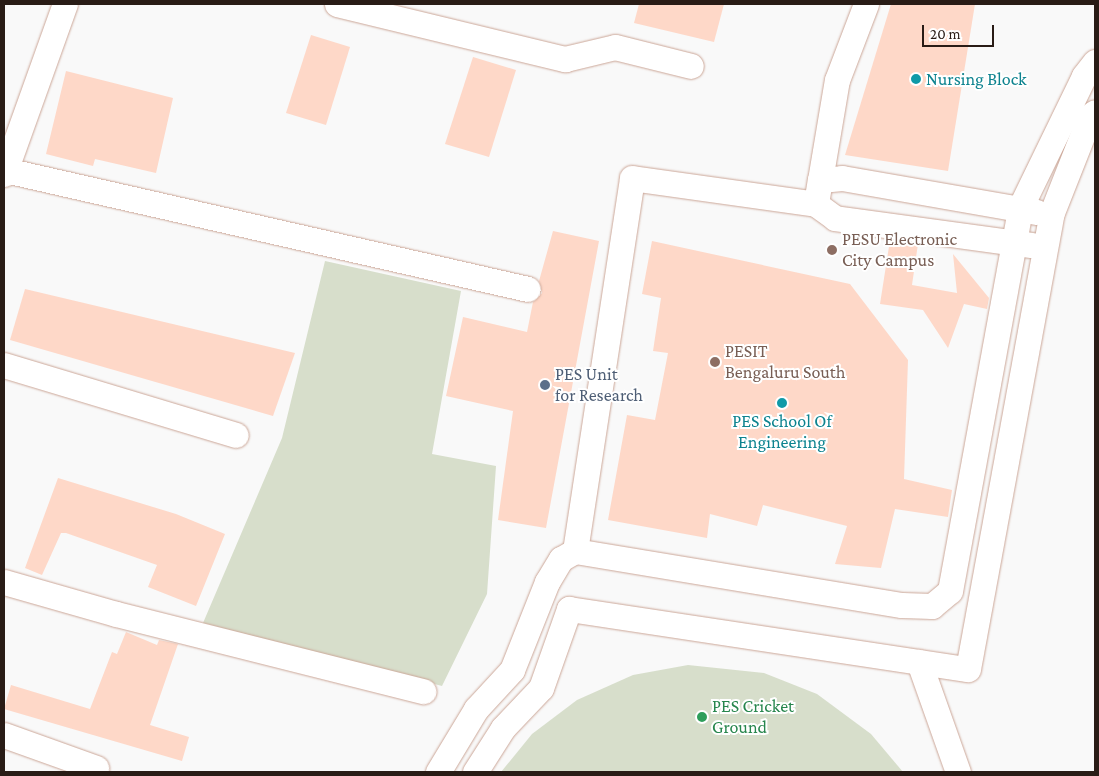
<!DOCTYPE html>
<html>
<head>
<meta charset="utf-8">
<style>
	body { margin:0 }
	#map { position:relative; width:1099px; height:776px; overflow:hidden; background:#f9f9f9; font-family:"Crimson Pro",serif }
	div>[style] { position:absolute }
	.green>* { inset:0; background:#d7decb }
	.building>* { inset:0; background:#fed8c8 }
	.roads { filter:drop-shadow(0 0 1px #cba697) drop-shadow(0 0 1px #cba697) }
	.minor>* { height:25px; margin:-12.5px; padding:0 12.5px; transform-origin:12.5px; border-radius:12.5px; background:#fff }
	.dots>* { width:14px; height:14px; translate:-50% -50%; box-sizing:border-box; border:2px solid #fff; border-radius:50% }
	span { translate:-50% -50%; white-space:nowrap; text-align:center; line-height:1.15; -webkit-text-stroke:4px #fff; paint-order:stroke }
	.culture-label { font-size:18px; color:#0d838f }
	.left { translate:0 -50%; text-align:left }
	.education-label { font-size:18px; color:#785e54 }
	.service-label { font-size:18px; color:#4e5e75 }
	.leisure-label { font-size:18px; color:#27864d }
	.frame { position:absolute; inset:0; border:5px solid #291c16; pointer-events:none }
	.scale { position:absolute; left:922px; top:25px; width:72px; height:22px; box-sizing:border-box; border:2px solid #291c16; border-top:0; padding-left:6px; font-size:15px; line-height:18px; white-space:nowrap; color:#291c16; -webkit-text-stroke:4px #fff; paint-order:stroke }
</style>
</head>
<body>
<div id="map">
	<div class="green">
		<div style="clip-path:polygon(325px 261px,461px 291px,432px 454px,496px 466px,487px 594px,442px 686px,203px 623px,282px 438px)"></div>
		<div style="clip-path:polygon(688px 665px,764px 673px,817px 694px,871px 734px,903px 772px,501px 772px,532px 734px,577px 700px,633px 675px)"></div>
	</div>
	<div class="building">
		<div style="clip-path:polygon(639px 4px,724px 4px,714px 42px,634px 23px)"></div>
		<div style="clip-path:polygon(891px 4px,975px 4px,948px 171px,845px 155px)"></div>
		<div style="clip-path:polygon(311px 35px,350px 47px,326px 125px,286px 113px)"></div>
		<div style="clip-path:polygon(473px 57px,516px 70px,489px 157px,445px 144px)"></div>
		<div style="clip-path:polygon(66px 71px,173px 98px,156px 173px,95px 159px,93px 166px,46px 154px)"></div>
		<div style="clip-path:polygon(553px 231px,599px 241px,546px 528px,498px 520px,513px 411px,446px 396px,463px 317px,527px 332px,533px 302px,542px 293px,539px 281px)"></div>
		<div style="clip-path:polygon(890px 240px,918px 244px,912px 285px,957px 293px,953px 254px,989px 298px,987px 309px,964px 304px,948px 348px,923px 310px,880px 304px)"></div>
		<div style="clip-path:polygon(652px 241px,850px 284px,908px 360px,904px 479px,952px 490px,948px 517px,895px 509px,881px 568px,835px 564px,847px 526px,763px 505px,757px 526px,710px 514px,707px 538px,608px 520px,627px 415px,655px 420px,668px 353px,653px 351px,661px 298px,642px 294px)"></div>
		<div style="clip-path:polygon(25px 289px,295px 353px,273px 416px,10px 340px)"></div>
		<div style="clip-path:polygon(58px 478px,176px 514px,225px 534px,196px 606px,148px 587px,157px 565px,66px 533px,61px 533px,42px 575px,25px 568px)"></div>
		<div style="clip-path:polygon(126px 632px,157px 645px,159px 640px,178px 644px,150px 725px,189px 737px,182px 761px,4px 709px,11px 685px,90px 709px,112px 652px,117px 654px)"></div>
	</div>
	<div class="roads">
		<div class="minor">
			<div style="left:337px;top:4px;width:235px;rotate:13.6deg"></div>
			<div style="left:565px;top:59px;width:51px;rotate:-13.5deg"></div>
			<div style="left:615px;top:47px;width:78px;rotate:14deg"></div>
			<div style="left:5px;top:170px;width:536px;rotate:12.82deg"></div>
			<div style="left:4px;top:174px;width:181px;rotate:-70.3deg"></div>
			<div style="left:820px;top:180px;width:101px;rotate:-80.4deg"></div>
			<div style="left:837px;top:80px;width:81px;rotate:-69.1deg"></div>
			<div style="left:1031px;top:245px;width:198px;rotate:-172.2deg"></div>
			<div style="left:835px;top:218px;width:24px;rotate:-144deg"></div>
			<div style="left:816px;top:204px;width:24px;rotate:-81deg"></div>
			<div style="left:820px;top:180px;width:22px;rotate:-5deg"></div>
			<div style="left:842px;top:178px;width:197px;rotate:9.9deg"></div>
			<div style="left:4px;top:365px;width:242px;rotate:16.8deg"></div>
			<div style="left:575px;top:551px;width:377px;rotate:-81.3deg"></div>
			<div style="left:632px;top:178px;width:186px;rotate:8deg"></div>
			<div style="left:4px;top:582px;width:116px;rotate:15.9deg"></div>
			<div style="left:116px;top:614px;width:317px;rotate:14.1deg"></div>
			<div style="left:919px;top:662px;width:117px;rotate:70.5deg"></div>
			<div style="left:4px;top:735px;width:98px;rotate:19.7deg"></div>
			<div style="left:438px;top:772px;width:74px;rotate:-58.9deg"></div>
			<div style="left:476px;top:709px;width:53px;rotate:-47.3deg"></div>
			<div style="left:512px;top:670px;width:95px;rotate:-68.3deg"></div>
			<div style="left:547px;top:582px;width:27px;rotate:-59deg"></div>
			<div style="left:561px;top:559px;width:16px;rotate:-30deg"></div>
			<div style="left:575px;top:551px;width:331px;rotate:9.4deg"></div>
			<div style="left:902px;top:605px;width:30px;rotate:2deg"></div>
			<div style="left:932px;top:606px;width:23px;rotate:-40deg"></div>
			<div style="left:950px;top:591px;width:389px;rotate:-79.6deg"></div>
			<div style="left:1020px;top:208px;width:147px;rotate:-64.1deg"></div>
			<div style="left:1084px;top:76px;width:18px;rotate:-52deg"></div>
			<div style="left:475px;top:772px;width:52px;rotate:-57.5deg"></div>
			<div style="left:503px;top:728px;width:55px;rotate:-46.5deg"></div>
			<div style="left:541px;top:688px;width:84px;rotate:-70.5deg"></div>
			<div style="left:569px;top:609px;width:403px;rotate:8.6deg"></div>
			<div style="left:968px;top:669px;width:462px;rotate:-79.6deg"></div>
			<div style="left:1051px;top:215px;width:106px;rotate:-68.5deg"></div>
			<div style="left:1090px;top:116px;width:6px;rotate:-39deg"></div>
		</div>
	</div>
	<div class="dots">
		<div style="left:916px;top:79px;background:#0f9aa8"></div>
		<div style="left:832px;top:250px;background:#8d6e63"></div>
		<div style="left:715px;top:362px;background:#8d6e63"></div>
		<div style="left:545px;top:385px;background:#5c6f8a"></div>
		<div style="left:782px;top:403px;background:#0f9aa8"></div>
		<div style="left:702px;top:717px;background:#2e9e5b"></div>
	</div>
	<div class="culture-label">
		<span class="left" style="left:926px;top:79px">Nursing Block</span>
		<span style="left:782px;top:432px">PES School Of<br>Engineering</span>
	</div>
	<div class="education-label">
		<span class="left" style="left:842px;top:250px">PESU Electronic<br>City Campus</span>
		<span class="left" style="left:725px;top:362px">PESIT<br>Bengaluru South</span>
	</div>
	<div class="service-label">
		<span class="left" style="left:555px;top:385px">PES Unit<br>for Research</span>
	</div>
	<div class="leisure-label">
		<span class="left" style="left:712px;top:717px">PES Cricket<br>Ground</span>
	</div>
	<div class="frame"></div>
	<div class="scale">20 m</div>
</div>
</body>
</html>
